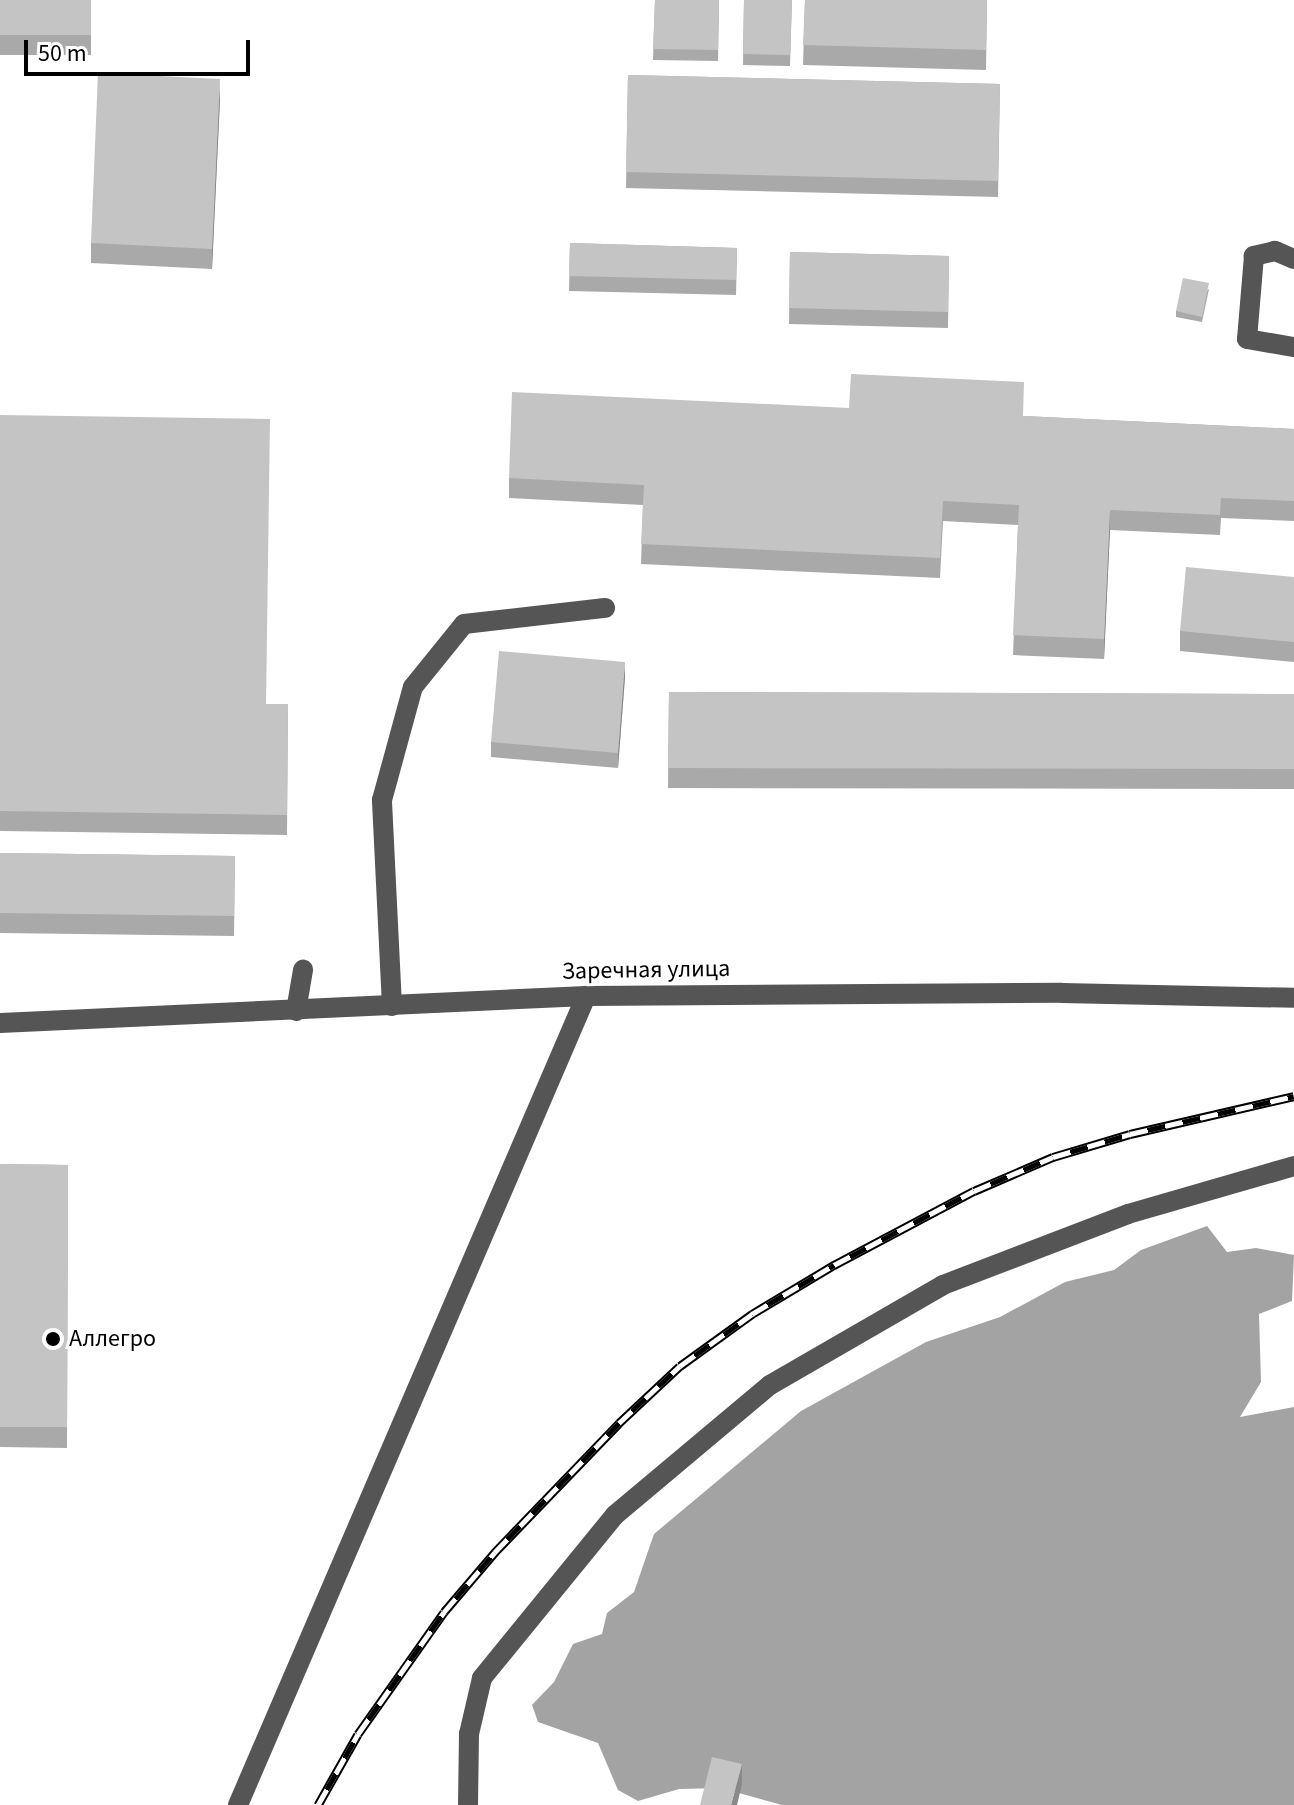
<!DOCTYPE html>
<html>
<head>
<meta charset="utf-8">
<style>
	body { margin:0 }
	#map { position:relative; width:1294px; height:1805px; overflow:hidden; background:#fff; font-family:"Source Sans 3",sans-serif }
	div>[style] { position:absolute }
	.water>* { inset:0; background:#a3a3a3 }
	.minor>* { height:20px; margin:-10px; padding:0 10px; transform-origin:10px; border-radius:10px; background:#555 }
	.rail>* { height:9px; margin-top:-4.5px; transform-origin:0; background:repeating-linear-gradient(90deg,#fff 0 18px,#000 0 36px); box-sizing:border-box; border-block:2px solid #000 }
	.wall>* { inset:0; background:#a9a9a9 }
	.shaded-wall>* { inset:0; background:#898989 }
	.building>* { inset:0; background:#c4c4c4 }
	.dots>* { width:22px; height:22px; translate:-50% -50%; box-sizing:border-box; border:4px solid #fff; border-radius:50% }
	span { translate:-50% -50%; white-space:nowrap; text-align:center; line-height:1.15; -webkit-text-stroke:6px #fff; paint-order:stroke }
	.street-label { font-size:24px; color:#000 }
	.poi-label { font-size:24px; color:#000 }
	.left { translate:0 -50%; text-align:left }
	.scale { position:absolute; left:24px; top:40px; width:226px; height:36px; box-sizing:border-box; border:4px solid #000; border-top:0; padding-left:10px; font-size:24px; line-height:28px; white-space:nowrap; color:#000; -webkit-text-stroke:6px #fff; paint-order:stroke }
</style>
</head>
<body>
<div id="map">
	<div class="water">
		<div style="clip-path:polygon(1207px 1226px,1227px 1252px,1256px 1248px,1294px 1255px,1292px 1301px,1259px 1314px,1261px 1382px,1240px 1417px,1294px 1407px,1294px 1805px,782px 1805px,721px 1788px,679px 1789px,638px 1801px,618px 1790px,598px 1743px,538px 1722px,532px 1705px,554px 1682px,573px 1644px,602px 1634px,607px 1613px,634px 1592px,654px 1534px,801px 1411px,926px 1342px,1000px 1317px,1065px 1282px,1114px 1270px,1141px 1250px)"></div>
	</div>
	<div class="minor">
		<div style="left:1294px;top:259px;width:21px;rotate:-157deg"></div>
		<div style="left:1275px;top:251px;width:22px;rotate:167deg"></div>
		<div style="left:1254px;top:256px;width:83px;rotate:94.8deg"></div>
		<div style="left:1247px;top:339px;width:48px;rotate:9.7deg"></div>
		<div style="left:392px;top:1006px;width:206px;rotate:-92.8deg"></div>
		<div style="left:382px;top:800px;width:117px;rotate:-74.7deg"></div>
		<div style="left:413px;top:687px;width:81px;rotate:-51deg"></div>
		<div style="left:464px;top:624px;width:142px;rotate:-6.5deg"></div>
		<div style="left:296px;top:1011px;width:42px;rotate:-80.3deg"></div>
		<div style="left:0;top:1023px;width:587px;rotate:-2.64deg"></div>
		<div style="left:586px;top:996px;width:476px;rotate:-0.4deg"></div>
		<div style="left:1062px;top:993px;width:232px;rotate:1.2deg"></div>
		<div style="left:238px;top:1805px;width:881px;rotate:-66.72deg"></div>
		<div style="left:468px;top:1805px;width:71px;rotate:-89.2deg"></div>
		<div style="left:469px;top:1734px;width:57px;rotate:-76.9deg"></div>
		<div style="left:482px;top:1678px;width:210px;rotate:-50.8deg"></div>
		<div style="left:615px;top:1515px;width:202px;rotate:-40deg"></div>
		<div style="left:770px;top:1385px;width:200px;rotate:-30deg"></div>
		<div style="left:943px;top:1285px;width:198px;rotate:-21deg"></div>
		<div style="left:1128px;top:1214px;width:173px;rotate:-16.1deg"></div>
	</div>
	<div class="rail">
		<div style="left:318px;top:1805px;width:81px;rotate:-60.6deg"></div>
		<div style="left:358px;top:1734px;width:149px;rotate:-54.8deg"></div>
		<div style="left:444px;top:1612px;width:79px;rotate:-49.6deg"></div>
		<div style="left:495px;top:1552px;width:179px;rotate:-46.1deg"></div>
		<div style="left:619px;top:1423px;width:83px;rotate:-43.1deg"></div>
		<div style="left:680px;top:1366px;width:89px;rotate:-35.8deg"></div>
		<div style="left:752px;top:1314px;width:96px;rotate:-30.9deg"></div>
		<div style="left:834px;top:1265px;width:158px;rotate:-27.9deg"></div>
		<div style="left:974px;top:1191px;width:86px;rotate:-23.3deg"></div>
		<div style="left:1053px;top:1157px;width:80px;rotate:-16.6deg"></div>
		<div style="left:1130px;top:1134px;width:168px;rotate:-13deg"></div>
	</div>
	<div class="wall">
		<div style="clip-path:polygon(0 0,91px 0,91px 55px,0 55px)"></div>
		<div style="clip-path:polygon(655px 0,719px 0,718px 61px,653px 60px)"></div>
		<div style="clip-path:polygon(744px 0,792px 0,790px 66px,743px 65px)"></div>
		<div style="clip-path:polygon(805px 0,987px 0,986px 70px,803px 65px)"></div>
		<div style="clip-path:polygon(628px 75px,1000px 84px,998px 197px,626px 188px)"></div>
		<div style="clip-path:polygon(220px 99px,212px 269px,91px 263px,91px 243px)"></div>
		<div style="clip-path:polygon(570px 243px,737px 248px,736px 295px,569px 291px)"></div>
		<div style="clip-path:polygon(790px 252px,949px 256px,948px 328px,789px 324px)"></div>
		<div style="clip-path:polygon(1209px 289px,1202px 322px,1176px 317px,1176px 311px)"></div>
		<div style="clip-path:polygon(0 415px,266px 704px,288px 704px,287px 835px,0 831px)"></div>
		<div style="clip-path:polygon(1024px 416px,1294px 429px,1294px 521px,1221px 518px,1220px 535px,1110px 530px,1104px 659px,1013px 655px,1018px 525px,943px 521px,940px 578px,641px 564px,643px 505px,509px 498px,509px 478px)"></div>
		<div style="clip-path:polygon(1294px 577px,1294px 662px,1180px 651px,1180px 631px)"></div>
		<div style="clip-path:polygon(625px 677px,618px 768px,491px 757px,491px 742px)"></div>
		<div style="clip-path:polygon(669px 692px,1294px 694px,1294px 789px,668px 788px)"></div>
		<div style="clip-path:polygon(0 853px,235px 856px,234px 936px,0 933px)"></div>
		<div style="clip-path:polygon(0 1164px,68px 1165px,67px 1448px,0 1447px)"></div>
	</div>
	<div class="shaded-wall">
		<div style="clip-path:polygon(220px 79px,220px 99px,212px 269px,212px 249px)"></div>
		<div style="clip-path:polygon(1110px 510px,1110px 530px,1104px 659px,1104px 639px)"></div>
		<div style="clip-path:polygon(625px 662px,625px 677px,618px 768px,618px 753px)"></div>
		<div style="clip-path:polygon(742px 1764px,742px 1784px,737px 1805px,731px 1805px)"></div>
	</div>
	<div class="building">
		<div style="clip-path:polygon(0 0,91px 0,91px 35px,0 35px)"></div>
		<div style="clip-path:polygon(655px 0,719px 0,718px 50px,653px 49px)"></div>
		<div style="clip-path:polygon(744px 0,792px 0,790px 55px,743px 54px)"></div>
		<div style="clip-path:polygon(805px 0,987px 0,986px 50px,803px 45px)"></div>
		<div style="clip-path:polygon(98px 73px,220px 79px,212px 249px,91px 243px)"></div>
		<div style="clip-path:polygon(628px 75px,1000px 84px,998px 181px,626px 172px)"></div>
		<div style="clip-path:polygon(570px 243px,737px 248px,736px 280px,569px 276px)"></div>
		<div style="clip-path:polygon(790px 252px,949px 256px,948px 312px,789px 308px)"></div>
		<div style="clip-path:polygon(1183px 278px,1209px 283px,1202px 317px,1176px 311px)"></div>
		<div style="clip-path:polygon(851px 374px,1024px 382px,1023px 416px,1294px 429px,1294px 501px,1221px 498px,1220px 515px,1110px 510px,1104px 639px,1013px 635px,1019px 505px,943px 501px,940px 558px,641px 544px,644px 485px,509px 478px,512px 392px,849px 408px)"></div>
		<div style="clip-path:polygon(0 415px,270px 419px,266px 704px,288px 704px,287px 815px,0 811px)"></div>
		<div style="clip-path:polygon(1186px 567px,1294px 577px,1294px 642px,1180px 631px)"></div>
		<div style="clip-path:polygon(499px 651px,625px 662px,618px 753px,491px 742px)"></div>
		<div style="clip-path:polygon(669px 692px,1294px 694px,1294px 769px,668px 768px)"></div>
		<div style="clip-path:polygon(0 853px,235px 856px,234px 916px,0 913px)"></div>
		<div style="clip-path:polygon(0 1164px,68px 1165px,67px 1427px,0 1427px)"></div>
		<div style="clip-path:polygon(712px 1757px,742px 1764px,731px 1805px,700px 1805px)"></div>
	</div>
	<div class="dots">
		<div style="left:53px;top:1339px;background:#000"></div>
	</div>
	<div class="street-label">
		<span style="left:646px;top:970px;rotate:-1deg">Заречная улица</span>
	</div>
	<div class="poi-label">
		<span class="left" style="left:69px;top:1339px">Аллегро</span>
	</div>
	<div class="scale">50 m</div>
</div>
</body>
</html>
